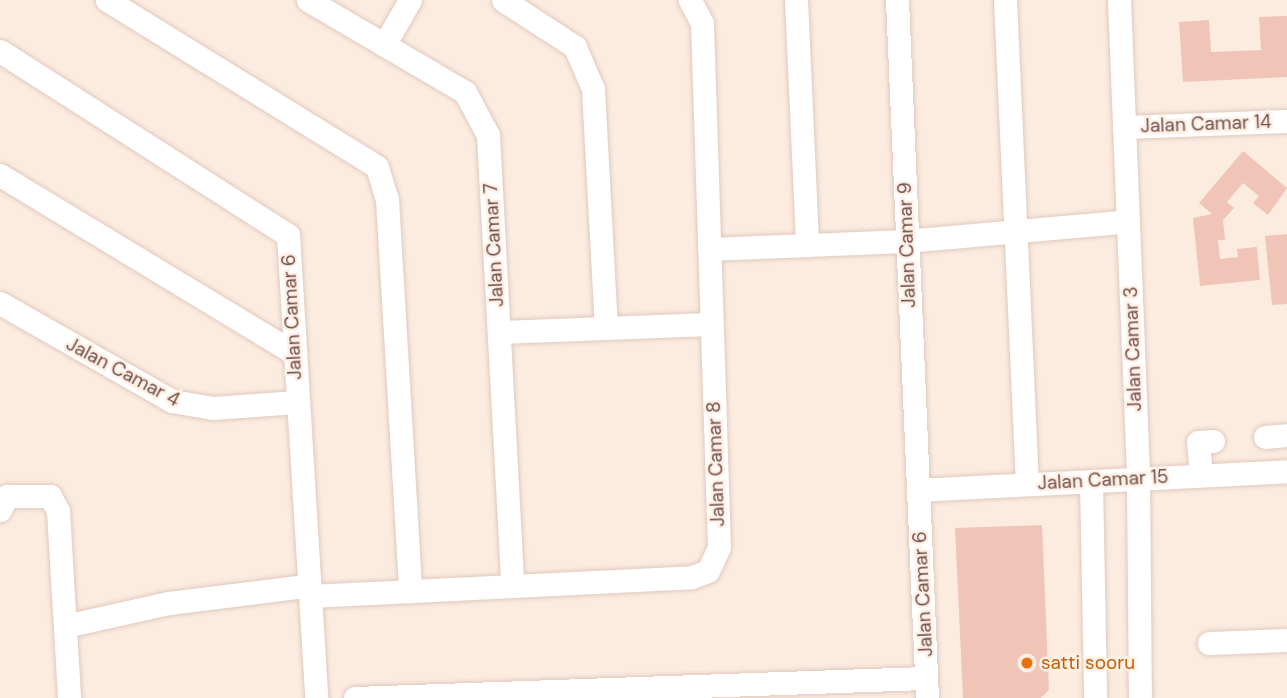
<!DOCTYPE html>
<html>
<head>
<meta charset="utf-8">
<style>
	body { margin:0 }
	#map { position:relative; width:1287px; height:698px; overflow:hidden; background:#fcece0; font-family:"DM Sans",sans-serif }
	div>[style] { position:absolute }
	.building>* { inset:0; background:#f1c4b8 }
	.roads { filter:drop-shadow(0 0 2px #e1c9bf) drop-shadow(0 0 2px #e1c9bf) }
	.minor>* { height:23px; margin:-11.5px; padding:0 11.5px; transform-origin:11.5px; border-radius:11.5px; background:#fff }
	.dots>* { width:19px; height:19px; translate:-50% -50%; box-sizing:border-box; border:4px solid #fff0e6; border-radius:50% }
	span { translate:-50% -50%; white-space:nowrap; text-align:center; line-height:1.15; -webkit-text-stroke:5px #fff0e6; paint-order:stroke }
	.street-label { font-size:19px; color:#724f48 }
	.food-label { font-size:19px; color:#c56008 }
	.left { translate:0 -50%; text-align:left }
</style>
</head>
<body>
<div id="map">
	<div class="building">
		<div style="clip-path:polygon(1287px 16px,1287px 77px,1183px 82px,1179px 22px,1209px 20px,1211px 52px,1261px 50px,1259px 17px)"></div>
		<div style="clip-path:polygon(1243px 151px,1287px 188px,1268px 215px,1253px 203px,1259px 196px,1243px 183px,1227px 202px,1234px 208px,1223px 220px,1225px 240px,1218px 240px,1220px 259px,1238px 257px,1237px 249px,1257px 247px,1260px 280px,1200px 286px,1193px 218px,1212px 214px,1199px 203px)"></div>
		<div style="clip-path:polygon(1287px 234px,1287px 304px,1272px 305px,1265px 236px)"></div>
		<div style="clip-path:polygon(1042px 525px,1049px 690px,1041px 698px,963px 698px,955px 528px)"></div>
	</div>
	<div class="roads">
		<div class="minor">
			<div style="left:107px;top:0;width:317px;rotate:31.7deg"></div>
			<div style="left:377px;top:167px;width:34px;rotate:73deg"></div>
			<div style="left:387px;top:199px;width:393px;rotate:86.6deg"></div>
			<div style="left:308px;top:0;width:182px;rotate:30.4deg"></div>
			<div style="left:465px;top:92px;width:49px;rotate:61.9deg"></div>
			<div style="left:488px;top:135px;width:451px;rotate:86.9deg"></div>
			<div style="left:503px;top:0;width:86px;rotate:33.1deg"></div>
			<div style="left:575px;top:47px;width:46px;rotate:66.8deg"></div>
			<div style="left:593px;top:89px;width:239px;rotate:86.9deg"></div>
			<div style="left:796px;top:0;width:245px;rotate:87.4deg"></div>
			<div style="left:897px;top:0;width:699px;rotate:87.54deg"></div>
			<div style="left:1005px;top:0;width:484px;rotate:87.4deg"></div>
			<div style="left:1119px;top:0;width:479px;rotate:87.7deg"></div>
			<div style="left:1138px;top:479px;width:219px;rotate:89.5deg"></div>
			<div style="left:384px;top:45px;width:52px;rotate:-60deg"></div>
			<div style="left:0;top:51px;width:342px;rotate:32.6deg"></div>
			<div style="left:288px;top:235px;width:464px;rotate:86.5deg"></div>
			<div style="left:1124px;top:127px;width:163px;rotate:-2.1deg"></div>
			<div style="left:0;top:175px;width:344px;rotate:31.2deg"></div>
			<div style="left:709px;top:249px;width:197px;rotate:-2.3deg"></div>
			<div style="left:906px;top:241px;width:223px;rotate:-5.1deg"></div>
			<div style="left:0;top:303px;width:198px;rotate:29.7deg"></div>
			<div style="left:172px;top:401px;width:42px;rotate:9.7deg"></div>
			<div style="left:213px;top:408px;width:84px;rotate:-4.1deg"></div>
			<div style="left:499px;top:332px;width:212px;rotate:-2.2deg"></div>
			<div style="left:1265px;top:437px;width:22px;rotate:-5deg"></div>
			<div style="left:1201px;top:475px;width:33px;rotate:-95deg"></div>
			<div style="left:1198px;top:442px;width:15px;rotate:-4deg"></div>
			<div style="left:1091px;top:481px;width:217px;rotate:88.9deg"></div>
			<div style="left:918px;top:490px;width:369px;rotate:-2.9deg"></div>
			<div style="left:0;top:510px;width:16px;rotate:-63deg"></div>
			<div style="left:7px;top:496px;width:43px"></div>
			<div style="left:50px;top:496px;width:17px;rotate:62deg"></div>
			<div style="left:58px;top:511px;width:187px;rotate:86.6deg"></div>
			<div style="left:310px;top:596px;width:382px;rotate:-2.8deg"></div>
			<div style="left:692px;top:577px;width:17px;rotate:-21deg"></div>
			<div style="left:708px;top:571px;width:26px;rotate:-65deg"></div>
			<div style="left:719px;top:547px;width:524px;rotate:-91.86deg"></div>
			<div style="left:702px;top:23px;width:26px;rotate:-118deg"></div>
			<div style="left:65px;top:626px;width:107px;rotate:-12.5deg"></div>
			<div style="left:169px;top:603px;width:138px;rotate:-7.1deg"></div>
			<div style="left:1209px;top:643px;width:78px;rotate:-2.2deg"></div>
			<div style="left:355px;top:698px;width:571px;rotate:-2.01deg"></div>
		</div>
	</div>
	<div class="dots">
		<div style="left:1027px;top:663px;background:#e8710a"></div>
	</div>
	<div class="street-label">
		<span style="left:1206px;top:124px;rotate:-2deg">Jalan Camar 14</span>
		<span style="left:494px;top:245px;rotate:-93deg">Jalan Camar 7</span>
		<span style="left:907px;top:245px;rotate:-92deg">Jalan Camar 9</span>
		<span style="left:292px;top:317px;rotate:-93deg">Jalan Camar 6</span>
		<span style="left:1133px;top:349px;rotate:-92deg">Jalan Camar 3</span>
		<span style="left:123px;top:372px;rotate:28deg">Jalan Camar 4</span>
		<span style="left:716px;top:464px;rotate:-92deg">Jalan Camar 8</span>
		<span style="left:1103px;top:480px;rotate:-3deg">Jalan Camar 15</span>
		<span style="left:923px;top:594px;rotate:-93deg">Jalan Camar 6</span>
	</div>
	<div class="food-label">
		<span class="left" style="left:1041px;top:663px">satti sooru</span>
	</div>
</div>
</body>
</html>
